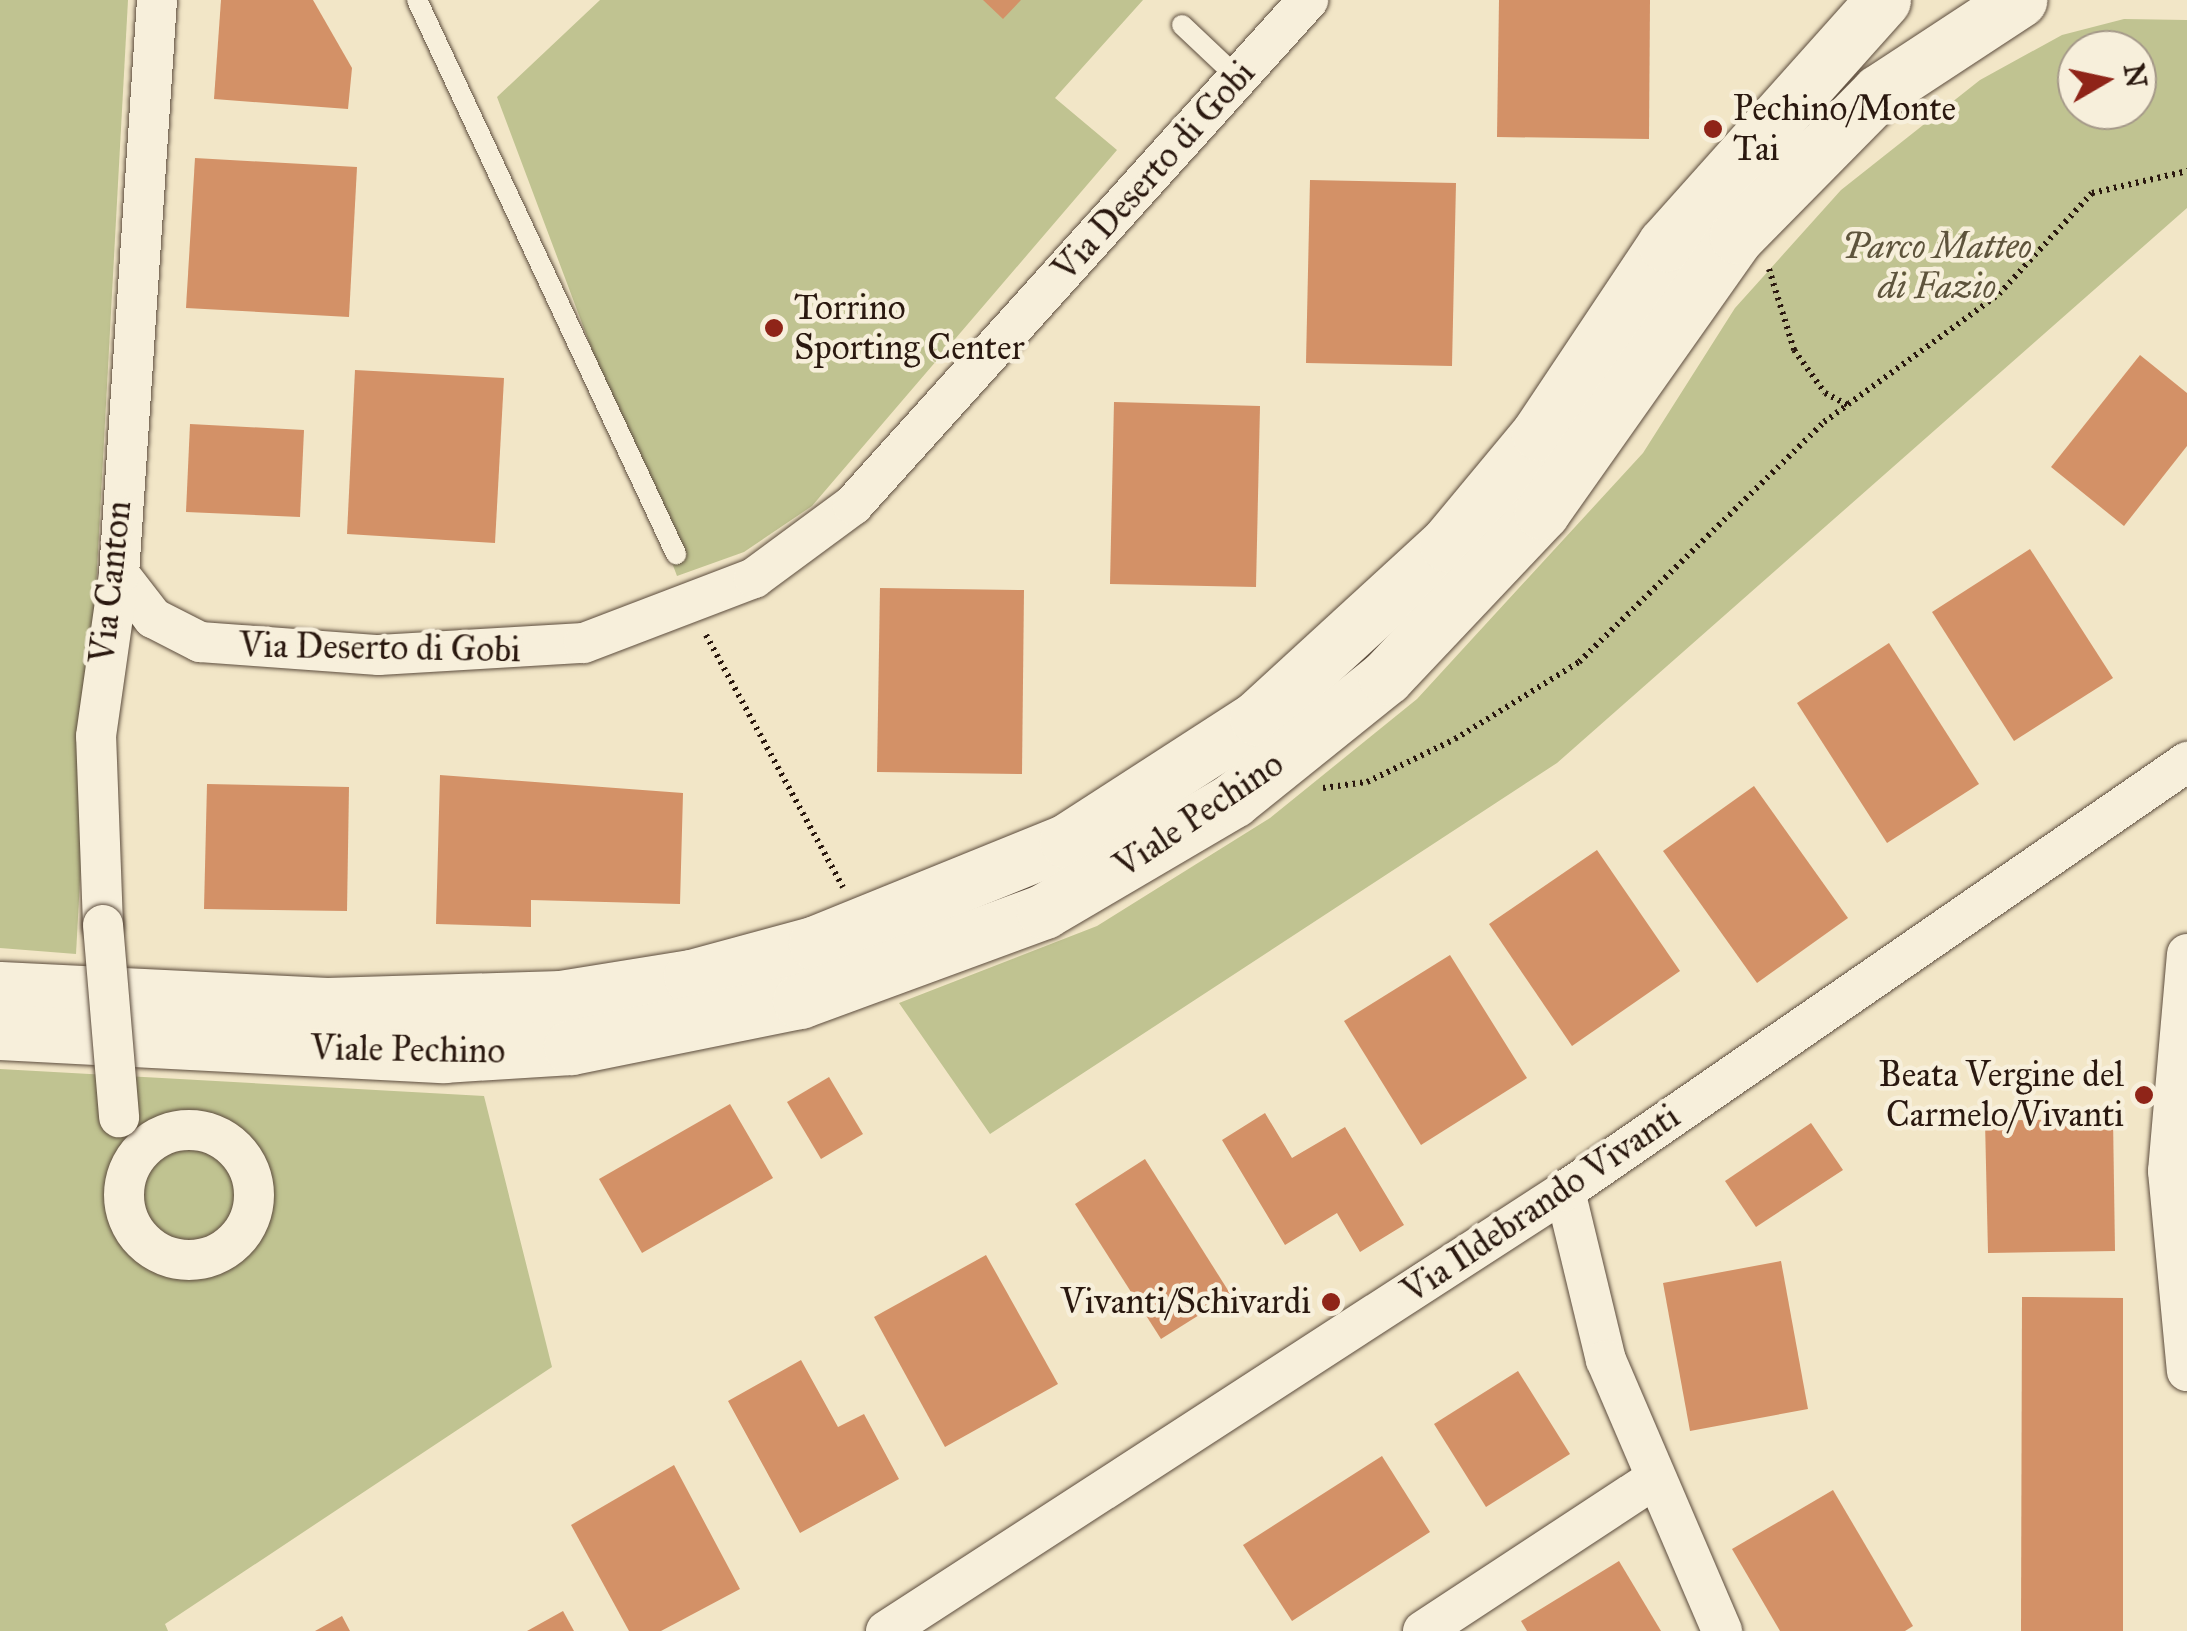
<!DOCTYPE html>
<html>
<head>
<meta charset="utf-8">
<style>
	body { margin:0 }
	#map { position:relative; width:2187px; height:1631px; overflow:hidden; background:#f2e6c7; font-family:"IM FELL Great Primer",serif }
	div>[style] { position:absolute }
	.green>* { inset:0; background:#c0c391 }
	.building>* { inset:0; background:#d39167 }
	.path>* { height:6px; margin-top:-3px; transform-origin:0; background:repeating-linear-gradient(90deg,#2a180f 0 2.5px,transparent 0 7.5px) }
	.roads { filter:drop-shadow(0 0 2px #5c4c3d) drop-shadow(0 0 2px #5c4c3d) }
	.lane>* { height:20px; margin:-10px; padding:0 10px; transform-origin:10px; border-radius:10px; background:#f7efdb }
	.street>* { height:40px; margin:-20px; padding:0 20px; transform-origin:20px; border-radius:20px; background:#f7efdb }
	.street>.ring { margin:-20px; padding:0; box-sizing:content-box; background:none; border:40px solid #f7efdb; border-radius:50% }
	.secondary>* { height:55px; margin:-27.5px; padding:0 27.5px; transform-origin:27.5px; border-radius:27.5px; background:#f7efdb }
	.bridges { filter:drop-shadow(0 0 2px #5c4c3d) drop-shadow(0 0 2px #5c4c3d) }
	.street-bridge>* { height:40px; margin:-20px; padding:0 20px; transform-origin:20px; border-radius:20px; background:#f7efdb }
	.dots>* { width:28px; height:28px; translate:-50% -50%; box-sizing:border-box; border:5px solid #f7efdb; border-radius:50% }
	span { translate:-50% -50%; white-space:nowrap; text-align:center; line-height:1.15; -webkit-text-stroke:9px #f7efdb; paint-order:stroke }
	.poi-label { font-size:35px; color:#2a180f }
	.left { translate:0 -50%; text-align:left }
	.right { translate:-100% -50%; text-align:right }
	.street-label { font-size:35px; color:#2a180f }
	.park-label { font-size:35px; color:#5e543c; font-style:italic }
	.north { position:absolute; left:2057px; top:30px; width:100px; height:100px; box-sizing:border-box; background:#f7efdb; border:2px solid #a59989; border-radius:50%; rotate:81deg; font-size:28px; font-weight:700; line-height:40px; text-align:center; color:#2a180f }
	.north::after { content:''; display:block; margin:auto; width:35px; height:45px; background:#8f2418; clip-path:polygon(50% 0,100% 100%,50% 72%,0 100%) }
</style>
</head>
<body>
<div id="map">
	<div class="green">
		<div style="clip-path:polygon(0 0,128px 0,76px 954px,0 948px)"></div>
		<div style="clip-path:polygon(600px 0,1143px 0,1055px 98px,1117px 150px,812px 506px,744px 552px,677px 576px,497px 97px)"></div>
		<div style="clip-path:polygon(evenodd,2124px 19px,2187px 20px,2187px 208px,1557px 763px,990px 1134px,899px 1003px,1097px 926px,1270px 818px,1417px 699px,1643px 453px,1735px 308px,1841px 190px,1980px 80px,2062px 35px,2124px 19px,2077px 50px,2137px 50px,2137px 110px,2077px 110px,2077px 50px)"></div>
		<div style="clip-path:polygon(0 1069px,484px 1096px,552px 1367px,165px 1624px,168px 1631px,0 1631px)"></div>
	</div>
	<div class="building">
		<div style="clip-path:polygon(221px 0,313px 0,352px 68px,348px 109px,214px 99px)"></div>
		<div style="clip-path:polygon(983px 0,1021px 0,1003px 19px)"></div>
		<div style="clip-path:polygon(1499px 0,1650px 0,1649px 139px,1497px 137px)"></div>
		<div style="clip-path:polygon(195px 158px,357px 167px,349px 317px,186px 308px)"></div>
		<div style="clip-path:polygon(1310px 180px,1456px 183px,1452px 366px,1306px 363px)"></div>
		<div style="clip-path:polygon(2140px 355px,2187px 393px,2187px 446px,2124px 526px,2051px 467px)"></div>
		<div style="clip-path:polygon(355px 370px,504px 378px,495px 543px,347px 534px)"></div>
		<div style="clip-path:polygon(1114px 402px,1260px 406px,1256px 587px,1110px 584px)"></div>
		<div style="clip-path:polygon(190px 424px,304px 430px,300px 517px,186px 512px)"></div>
		<div style="clip-path:polygon(2030px 549px,2113px 678px,2014px 741px,1932px 612px)"></div>
		<div style="clip-path:polygon(880px 588px,1024px 590px,1022px 774px,877px 772px)"></div>
		<div style="clip-path:polygon(1889px 643px,1979px 784px,1887px 843px,1797px 703px)"></div>
		<div style="clip-path:polygon(440px 775px,683px 793px,680px 904px,531px 900px,531px 927px,436px 924px)"></div>
		<div style="clip-path:polygon(207px 784px,349px 787px,347px 911px,204px 909px)"></div>
		<div style="clip-path:polygon(1754px 786px,1848px 918px,1757px 983px,1663px 851px)"></div>
		<div style="clip-path:polygon(1597px 850px,1680px 971px,1572px 1046px,1489px 924px)"></div>
		<div style="clip-path:polygon(1450px 955px,1527px 1078px,1421px 1145px,1344px 1021px)"></div>
		<div style="clip-path:polygon(829px 1077px,863px 1134px,821px 1159px,787px 1102px)"></div>
		<div style="clip-path:polygon(730px 1104px,773px 1178px,642px 1253px,599px 1179px)"></div>
		<div style="clip-path:polygon(1265px 1113px,1292px 1158px,1345px 1127px,1404px 1225px,1360px 1252px,1337px 1213px,1285px 1245px,1222px 1140px)"></div>
		<div style="clip-path:polygon(2113px 1118px,2115px 1251px,1988px 1253px,1985px 1121px)"></div>
		<div style="clip-path:polygon(1811px 1123px,1843px 1170px,1756px 1227px,1725px 1181px)"></div>
		<div style="clip-path:polygon(1145px 1159px,1231px 1295px,1161px 1339px,1075px 1204px)"></div>
		<div style="clip-path:polygon(986px 1255px,1058px 1384px,945px 1447px,874px 1317px)"></div>
		<div style="clip-path:polygon(1781px 1261px,1808px 1409px,1690px 1431px,1663px 1283px)"></div>
		<div style="clip-path:polygon(2022px 1297px,2123px 1298px,2123px 1631px,2021px 1631px)"></div>
		<div style="clip-path:polygon(801px 1360px,838px 1427px,864px 1414px,899px 1479px,800px 1533px,728px 1401px)"></div>
		<div style="clip-path:polygon(1518px 1371px,1570px 1454px,1486px 1507px,1434px 1424px)"></div>
		<div style="clip-path:polygon(1382px 1456px,1430px 1532px,1292px 1621px,1243px 1545px)"></div>
		<div style="clip-path:polygon(674px 1465px,740px 1589px,661px 1631px,629px 1631px,571px 1525px)"></div>
		<div style="clip-path:polygon(1833px 1490px,1913px 1626px,1905px 1631px,1780px 1631px,1732px 1549px)"></div>
		<div style="clip-path:polygon(1619px 1561px,1661px 1631px,1527px 1631px,1521px 1621px)"></div>
		<div style="clip-path:polygon(563px 1611px,574px 1631px,527px 1631px)"></div>
		<div style="clip-path:polygon(342px 1616px,350px 1631px,315px 1631px)"></div>
	</div>
	<div class="path">
		<div style="left:1769px;top:269px;width:85px;rotate:72.8deg"></div>
		<div style="left:1794px;top:350px;width:53px;rotate:54.2deg"></div>
		<div style="left:1825px;top:393px;width:26px;rotate:28deg"></div>
		<div style="left:706px;top:635px;width:287px;rotate:61.5deg"></div>
		<div style="left:1323px;top:788px;width:44px;rotate:-7.8deg"></div>
		<div style="left:1367px;top:782px;width:98px;rotate:-26deg"></div>
		<div style="left:1455px;top:739px;width:146px;rotate:-31.8deg"></div>
		<div style="left:1579px;top:662px;width:343px;rotate:-44.4deg"></div>
		<div style="left:1824px;top:422px;width:217px;rotate:-36.2deg"></div>
		<div style="left:1999px;top:294px;width:137px;rotate:-47.4deg"></div>
		<div style="left:2092px;top:193px;width:98px;rotate:-13deg"></div>
	</div>
	<div class="roads">
		<div class="lane">
			<div style="left:417px;top:0;width:612px;rotate:64.94deg"></div>
			<div style="left:1182px;top:25px;width:76px;rotate:43.4deg"></div>
		</div>
		<div class="street">
			<div style="left:119px;top:574px;width:56px;rotate:52.3deg"></div>
			<div style="left:153px;top:618px;width:53px;rotate:27.1deg"></div>
			<div style="left:200px;top:642px;width:179px;rotate:4.2deg"></div>
			<div style="left:379px;top:655px;width:205px;rotate:-3.4deg"></div>
			<div style="left:584px;top:643px;width:182px;rotate:-20.9deg"></div>
			<div style="left:754px;top:578px;width:123px;rotate:-36.4deg"></div>
			<div style="left:853px;top:505px;width:680px;rotate:-47.98deg"></div>
			<div style="left:103px;top:925px;width:189px;rotate:-92.1deg"></div>
			<div style="left:96px;top:736px;width:164px;rotate:-81.9deg"></div>
			<div style="left:119px;top:574px;width:575px;rotate:-86.21deg"></div>
			<div style="left:2187px;top:954px;width:218px;rotate:95deg"></div>
			<div style="left:2168px;top:1171px;width:201px;rotate:84.6deg"></div>
			<div class="ring" style="left:124px;top:1130px;width:90px;height:90px"></div>
			<div style="left:1565px;top:1191px;width:174px;rotate:76.4deg"></div>
			<div style="left:1606px;top:1360px;width:295px;rotate:66.8deg"></div>
			<div style="left:886px;top:1631px;width:809px;rotate:-32.94deg"></div>
			<div style="left:1565px;top:1191px;width:756px;rotate:-34.59deg"></div>
			<div style="left:1423px;top:1631px;width:273px;rotate:-33.3deg"></div>
		</div>
		<div class="secondary">
			<div style="left:0;top:989px;width:327px;rotate:2.8deg"></div>
			<div style="left:327px;top:1005px;width:234px;rotate:-1.7deg"></div>
			<div style="left:561px;top:998px;width:132px;rotate:-9.2deg"></div>
			<div style="left:691px;top:977px;width:130px;rotate:-15.2deg"></div>
			<div style="left:816px;top:943px;width:271px;rotate:-22.1deg"></div>
			<div style="left:1067px;top:841px;width:226px;rotate:-32.9deg"></div>
			<div style="left:1257px;top:718px;width:258px;rotate:-42.5deg"></div>
			<div style="left:1447px;top:544px;width:144px;rotate:-50.3deg"></div>
			<div style="left:1539px;top:433px;width:227px;rotate:-56.3deg"></div>
			<div style="left:1665px;top:244px;width:327px;rotate:-48.2deg"></div>
			<div style="left:0;top:1032px;width:444px;rotate:3deg"></div>
			<div style="left:443px;top:1055px;width:128px;rotate:-3.6deg"></div>
			<div style="left:571px;top:1047px;width:234px;rotate:-11.4deg"></div>
			<div style="left:800px;top:1001px;width:260px;rotate:-20.2deg"></div>
			<div style="left:1044px;top:911px;width:219px;rotate:-30.4deg"></div>
			<div style="left:1233px;top:800px;width:196px;rotate:-38.8deg"></div>
			<div style="left:1386px;top:677px;width:227px;rotate:-46.6deg"></div>
			<div style="left:1542px;top:512px;width:338px;rotate:-54.8deg"></div>
			<div style="left:1737px;top:236px;width:202px;rotate:-45.4deg"></div>
			<div style="left:1879px;top:92px;width:168px;rotate:-33.3deg"></div>
		</div>
	</div>
	<div class="bridges">
		<div class="street-bridge">
			<div style="left:103px;top:925px;width:193px;rotate:85.2deg"></div>
		</div>
	</div>
	<div class="dots">
		<div style="left:1713px;top:129px;background:#8f2418"></div>
		<div style="left:774px;top:328px;background:#8f2418"></div>
		<div style="left:2144px;top:1095px;background:#8f2418"></div>
		<div style="left:1331px;top:1302px;background:#8f2418"></div>
	</div>
	<div class="poi-label">
		<span class="left" style="left:1733px;top:129px">Pechino/Monte<br>Tai</span>
		<span class="left" style="left:794px;top:328px">Torrino<br>Sporting Center</span>
		<span class="right" style="left:2124px;top:1095px">Beata Vergine del<br>Carmelo/Vivanti</span>
		<span class="right" style="left:1311px;top:1302px">Vivanti/Schivardi</span>
	</div>
	<div class="street-label">
		<span style="left:1154px;top:171px;rotate:-48deg">Via Deserto di Gobi</span>
		<span style="left:111px;top:582px;rotate:-84deg">Via Canton</span>
		<span style="left:380px;top:648px;rotate:1deg">Via Deserto di Gobi</span>
		<span style="left:1199px;top:815px;rotate:-34deg">Viale Pechino</span>
		<span style="left:408px;top:1050px;rotate:1deg">Viale Pechino</span>
		<span style="left:1541px;top:1204px;rotate:-34deg">Via Ildebrando Vivanti</span>
	</div>
	<div class="park-label">
		<span style="left:1937px;top:267px">Parco Matteo<br>di Fazio</span>
	</div>
	<div class="north">N</div>
</div>
</body>
</html>
